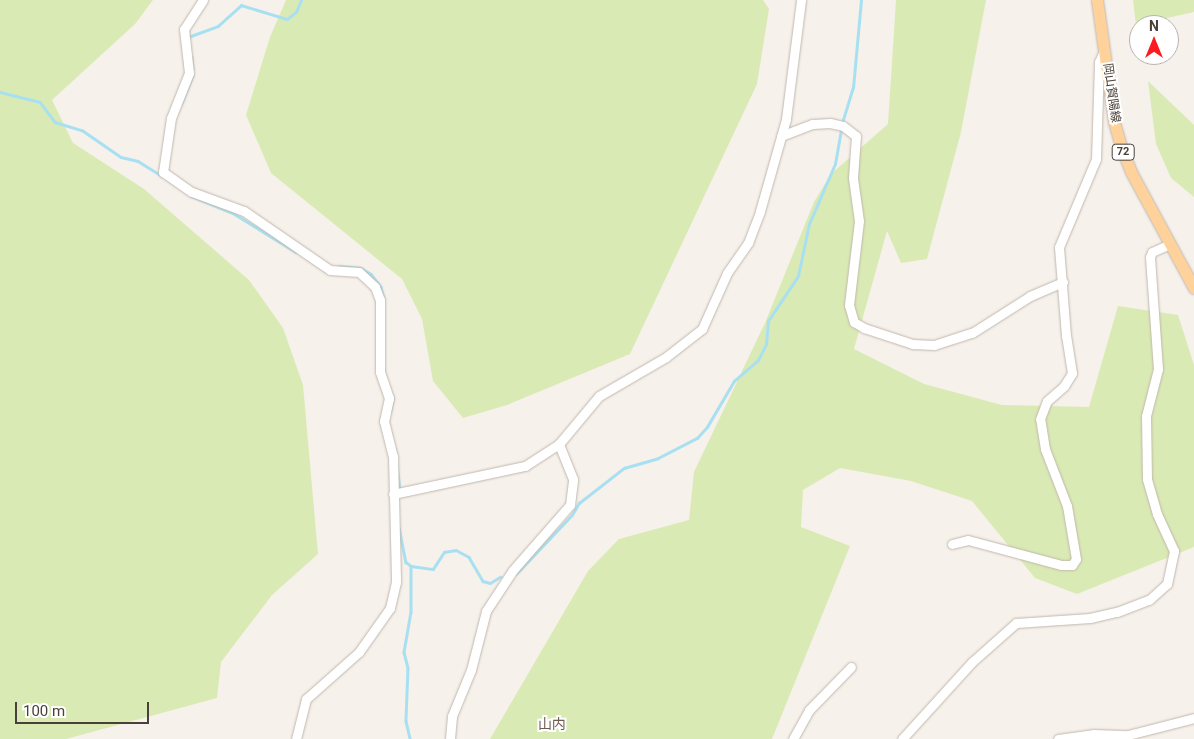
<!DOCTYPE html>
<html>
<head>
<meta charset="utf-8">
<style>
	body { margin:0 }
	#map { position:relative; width:1194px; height:739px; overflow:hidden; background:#f6f1eb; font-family:Roboto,"Noto Sans JP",sans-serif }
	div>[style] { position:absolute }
	.green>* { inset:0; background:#daeab4 }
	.stream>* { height:2.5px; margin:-1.25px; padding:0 1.25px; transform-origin:1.25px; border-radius:1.25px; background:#a8e0f2 }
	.roads { filter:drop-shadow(0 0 1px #c1b7ad) drop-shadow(0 0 1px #c1b7ad) }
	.minor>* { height:9px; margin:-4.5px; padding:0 4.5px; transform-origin:4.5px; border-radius:4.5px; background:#fff }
	.major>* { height:11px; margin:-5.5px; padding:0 5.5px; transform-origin:5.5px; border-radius:5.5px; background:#ffd29b }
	span { translate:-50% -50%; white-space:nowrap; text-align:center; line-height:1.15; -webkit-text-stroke:4px #fff; paint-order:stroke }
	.shield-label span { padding:1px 4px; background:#fff; border:1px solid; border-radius:4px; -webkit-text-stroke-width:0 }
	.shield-label { font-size:11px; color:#4a4038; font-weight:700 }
	.street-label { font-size:12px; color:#4a4038 }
	.neighbourhood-label { font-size:14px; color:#6d5c4f }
	.north { position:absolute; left:1129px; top:15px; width:50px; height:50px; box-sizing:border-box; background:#fff; border:1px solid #b7b3af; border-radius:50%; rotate:0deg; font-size:14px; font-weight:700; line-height:20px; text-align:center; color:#4a4038 }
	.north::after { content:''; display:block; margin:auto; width:18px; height:22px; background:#fc1b1e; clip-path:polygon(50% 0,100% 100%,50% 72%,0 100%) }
	.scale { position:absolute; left:15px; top:702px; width:134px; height:22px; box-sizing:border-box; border:2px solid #4a4038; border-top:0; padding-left:6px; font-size:15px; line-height:18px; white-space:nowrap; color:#4a4038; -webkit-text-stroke:4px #fff; paint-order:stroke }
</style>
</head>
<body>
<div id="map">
	<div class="green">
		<div style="clip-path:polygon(0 0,153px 0,135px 24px,52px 100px,73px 143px,144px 189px,249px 280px,283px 328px,303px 385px,318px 554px,272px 595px,221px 662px,217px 698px,66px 739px,0 739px)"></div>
		<div style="clip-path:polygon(286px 0,763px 0,769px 9px,757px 84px,630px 354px,507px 405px,463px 418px,433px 381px,422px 319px,402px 279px,271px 173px,246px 115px,270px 37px)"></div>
		<div style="clip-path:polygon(896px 0,986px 0,961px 132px,927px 259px,901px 263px,887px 231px,854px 349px,924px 384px,1002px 405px,1089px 407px,1118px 306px,1178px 315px,1194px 365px,1194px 547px,1077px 594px,1035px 578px,972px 501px,911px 481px,840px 468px,803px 490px,801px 527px,850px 546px,772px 739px,490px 739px,588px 571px,619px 539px,689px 520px,694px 472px,765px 323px,814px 202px,831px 174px,888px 124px)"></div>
		<div style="clip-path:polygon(1133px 0,1194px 0,1194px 12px,1136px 25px)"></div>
		<div style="clip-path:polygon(1148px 81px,1194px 125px,1194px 197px,1171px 178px,1156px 144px)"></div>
	</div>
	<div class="stream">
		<div style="left:188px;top:37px;width:32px;rotate:-20deg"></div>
		<div style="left:218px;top:26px;width:31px;rotate:-42deg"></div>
		<div style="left:241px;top:5px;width:48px;rotate:16.9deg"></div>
		<div style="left:287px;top:19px;width:11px;rotate:-38deg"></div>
		<div style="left:296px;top:12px;width:13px;rotate:-67deg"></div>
		<div style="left:192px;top:57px;width:12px;rotate:85deg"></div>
		<div style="left:0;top:92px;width:41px;rotate:14deg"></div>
		<div style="left:40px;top:102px;width:25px;rotate:53deg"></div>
		<div style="left:55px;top:122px;width:28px;rotate:17deg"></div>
		<div style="left:82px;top:130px;width:47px;rotate:34.7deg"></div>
		<div style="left:121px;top:157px;width:17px;rotate:13deg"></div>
		<div style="left:138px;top:161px;width:28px;rotate:32deg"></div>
		<div style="left:181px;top:104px;width:31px;rotate:-68deg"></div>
		<div style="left:842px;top:123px;width:37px;rotate:-73deg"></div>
		<div style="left:853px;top:88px;width:88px;rotate:-84.8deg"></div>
		<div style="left:191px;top:196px;width:45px;rotate:22deg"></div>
		<div style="left:233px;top:213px;width:74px;rotate:31.8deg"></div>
		<div style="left:339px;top:266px;width:22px;rotate:5deg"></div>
		<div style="left:361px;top:268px;width:12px;rotate:31deg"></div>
		<div style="left:371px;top:274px;width:16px;rotate:52deg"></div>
		<div style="left:381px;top:287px;width:12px;rotate:76deg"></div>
		<div style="left:390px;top:412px;width:14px;rotate:-78deg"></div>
		<div style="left:395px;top:448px;width:42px;rotate:83.2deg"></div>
		<div style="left:399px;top:527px;width:36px;rotate:79deg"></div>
		<div style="left:406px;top:562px;width:6px;rotate:39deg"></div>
		<div style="left:411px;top:566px;width:46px;rotate:90deg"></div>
		<div style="left:411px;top:612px;width:41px;rotate:99.9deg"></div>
		<div style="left:404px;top:652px;width:16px;rotate:76deg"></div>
		<div style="left:408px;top:668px;width:53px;rotate:92.2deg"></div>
		<div style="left:406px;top:721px;width:18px;rotate:77deg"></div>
		<div style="left:411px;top:566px;width:22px;rotate:8deg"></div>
		<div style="left:433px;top:569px;width:20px;rotate:-57deg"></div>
		<div style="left:444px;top:552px;width:12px;rotate:-9deg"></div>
		<div style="left:456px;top:550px;width:15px;rotate:28deg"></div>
		<div style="left:469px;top:557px;width:28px;rotate:60deg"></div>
		<div style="left:483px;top:581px;width:7px;rotate:16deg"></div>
		<div style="left:490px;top:583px;width:12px;rotate:-31deg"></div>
		<div style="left:516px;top:574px;width:81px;rotate:-46.5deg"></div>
		<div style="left:572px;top:515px;width:14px;rotate:-60deg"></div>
		<div style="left:579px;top:503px;width:57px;rotate:-37.9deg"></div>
		<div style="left:624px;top:468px;width:35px;rotate:-16deg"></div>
		<div style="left:658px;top:458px;width:44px;rotate:-27.1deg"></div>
		<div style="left:697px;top:438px;width:15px;rotate:-48deg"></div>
		<div style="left:707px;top:427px;width:53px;rotate:-59.6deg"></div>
		<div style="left:734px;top:381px;width:32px;rotate:-41deg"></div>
		<div style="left:758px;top:360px;width:18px;rotate:-63deg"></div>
		<div style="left:766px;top:344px;width:23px;rotate:-85deg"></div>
		<div style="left:768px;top:321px;width:54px;rotate:-56.3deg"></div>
		<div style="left:798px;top:276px;width:53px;rotate:-78.1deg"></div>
		<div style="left:809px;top:224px;width:65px;rotate:-66.6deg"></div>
		<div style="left:835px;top:164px;width:36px;rotate:-80deg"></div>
	</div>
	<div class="roads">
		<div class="minor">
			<div style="left:203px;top:0;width:35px;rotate:123deg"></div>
			<div style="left:184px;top:29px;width:44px;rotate:83.5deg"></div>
			<div style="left:189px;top:73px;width:48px;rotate:111.8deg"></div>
			<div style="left:171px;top:118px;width:55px;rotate:98.4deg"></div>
			<div style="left:163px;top:172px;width:35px;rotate:35deg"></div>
			<div style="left:192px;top:192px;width:55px;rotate:20.1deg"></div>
			<div style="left:244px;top:211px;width:104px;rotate:34.5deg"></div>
			<div style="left:330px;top:270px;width:29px;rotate:4deg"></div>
			<div style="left:359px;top:272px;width:22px;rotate:43deg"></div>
			<div style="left:375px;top:287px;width:14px;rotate:69deg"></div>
			<div style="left:380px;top:300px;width:72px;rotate:90deg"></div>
			<div style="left:380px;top:372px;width:28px;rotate:71deg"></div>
			<div style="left:389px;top:398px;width:24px;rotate:102deg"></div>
			<div style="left:384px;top:421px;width:36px;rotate:76deg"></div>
			<div style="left:393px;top:456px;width:126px;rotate:88.6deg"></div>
			<div style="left:396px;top:582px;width:27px;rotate:103deg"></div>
			<div style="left:390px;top:608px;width:54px;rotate:125.2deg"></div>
			<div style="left:359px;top:652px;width:71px;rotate:138.4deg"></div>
			<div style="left:306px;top:699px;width:41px;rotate:104deg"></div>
			<div style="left:781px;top:136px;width:34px;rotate:-21deg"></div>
			<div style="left:813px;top:124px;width:17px;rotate:-3deg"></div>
			<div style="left:830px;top:123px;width:13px;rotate:13deg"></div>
			<div style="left:843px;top:126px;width:16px;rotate:38deg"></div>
			<div style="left:856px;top:136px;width:42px;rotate:94.1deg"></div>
			<div style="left:853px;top:178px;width:43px;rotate:82.1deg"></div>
			<div style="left:859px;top:221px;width:85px;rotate:96.8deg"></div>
			<div style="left:849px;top:305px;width:18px;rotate:74deg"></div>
			<div style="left:854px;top:322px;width:12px;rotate:31deg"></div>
			<div style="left:864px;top:328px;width:52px;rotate:18.1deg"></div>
			<div style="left:913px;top:344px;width:21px;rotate:3deg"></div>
			<div style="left:934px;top:345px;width:40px;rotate:-18deg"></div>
			<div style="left:972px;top:333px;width:69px;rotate:-32.5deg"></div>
			<div style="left:1030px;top:296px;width:36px;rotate:-23deg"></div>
			<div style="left:393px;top:494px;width:135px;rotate:-12deg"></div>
			<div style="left:525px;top:466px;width:40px;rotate:-32.9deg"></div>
			<div style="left:559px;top:444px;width:62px;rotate:-50.2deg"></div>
			<div style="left:599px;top:396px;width:78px;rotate:-30.2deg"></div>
			<div style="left:666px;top:357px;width:46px;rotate:-37.9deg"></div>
			<div style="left:702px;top:329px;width:61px;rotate:-65.9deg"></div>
			<div style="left:727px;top:273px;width:37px;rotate:-55deg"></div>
			<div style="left:748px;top:243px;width:34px;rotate:-69deg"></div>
			<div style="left:760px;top:211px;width:96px;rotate:-74.2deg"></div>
			<div style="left:786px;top:119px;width:120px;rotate:-82.8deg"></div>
			<div style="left:952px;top:544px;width:16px;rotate:-14deg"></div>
			<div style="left:968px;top:540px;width:96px;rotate:15deg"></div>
			<div style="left:1061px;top:565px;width:11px"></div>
			<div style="left:1072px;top:565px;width:7px;rotate:-56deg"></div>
			<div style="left:1076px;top:559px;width:54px;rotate:-99.6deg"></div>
			<div style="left:1067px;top:506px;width:61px;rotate:-111.1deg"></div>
			<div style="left:1045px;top:449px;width:30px;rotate:-99deg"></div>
			<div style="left:1040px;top:419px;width:19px;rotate:-69deg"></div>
			<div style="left:1047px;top:401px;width:23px;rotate:-41deg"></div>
			<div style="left:1064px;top:386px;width:15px;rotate:-58deg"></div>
			<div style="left:1072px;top:373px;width:37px;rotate:-99deg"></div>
			<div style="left:1066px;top:336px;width:89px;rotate:-94.5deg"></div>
			<div style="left:1059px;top:247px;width:95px;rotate:-67.2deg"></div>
			<div style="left:1096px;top:159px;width:97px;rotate:-88.2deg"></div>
			<div style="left:1099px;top:62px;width:12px;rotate:-66deg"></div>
			<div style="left:450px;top:739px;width:23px;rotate:-85deg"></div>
			<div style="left:452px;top:716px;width:50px;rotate:-67.6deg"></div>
			<div style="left:471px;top:670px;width:61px;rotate:-75.7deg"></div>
			<div style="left:486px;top:611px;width:49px;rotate:-56.6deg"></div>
			<div style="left:513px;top:570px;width:86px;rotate:-48.8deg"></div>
			<div style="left:570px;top:505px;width:26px;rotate:-83deg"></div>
			<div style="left:573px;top:479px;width:38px;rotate:-112deg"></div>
			<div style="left:793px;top:739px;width:33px;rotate:-61deg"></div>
			<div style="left:809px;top:710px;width:60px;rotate:-45.7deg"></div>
			<div style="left:902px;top:739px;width:104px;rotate:-47.7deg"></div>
			<div style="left:972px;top:662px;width:59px;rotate:-41.6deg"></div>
			<div style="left:1016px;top:623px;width:74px;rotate:-3.9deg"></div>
			<div style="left:1090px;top:618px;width:28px;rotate:-13deg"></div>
			<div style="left:1117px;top:612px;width:34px;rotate:-21deg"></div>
			<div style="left:1149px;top:600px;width:24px;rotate:-42deg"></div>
			<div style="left:1167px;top:584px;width:34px;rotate:-78deg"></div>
			<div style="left:1174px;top:551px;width:41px;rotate:-114.7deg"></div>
			<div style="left:1157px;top:514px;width:36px;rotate:-106deg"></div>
			<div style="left:1147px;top:479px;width:63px;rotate:-90.9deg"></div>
			<div style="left:1146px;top:416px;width:49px;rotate:-75.7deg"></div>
			<div style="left:1158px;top:369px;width:112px;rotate:-94.1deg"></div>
			<div style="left:1150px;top:257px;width:5px;rotate:-68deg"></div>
			<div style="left:1152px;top:252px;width:20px;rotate:-24deg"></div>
			<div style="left:1058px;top:739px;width:35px;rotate:-8deg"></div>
			<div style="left:1093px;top:734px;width:35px;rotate:2deg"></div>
			<div style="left:1128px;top:735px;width:68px;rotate:-14.4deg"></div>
		</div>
		<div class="major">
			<div style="left:1097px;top:0;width:123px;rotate:82.1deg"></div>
			<div style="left:1114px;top:122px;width:26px;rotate:74deg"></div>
			<div style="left:1121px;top:147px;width:27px;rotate:68deg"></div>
			<div style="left:1131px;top:172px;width:132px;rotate:61.5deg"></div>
		</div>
	</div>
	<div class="shield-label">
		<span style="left:1123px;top:152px">72</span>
	</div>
	<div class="street-label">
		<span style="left:1111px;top:93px;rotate:82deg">岡山賀陽線</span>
	</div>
	<div class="neighbourhood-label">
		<span style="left:552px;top:724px">山内</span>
	</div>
	<div class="north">N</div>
	<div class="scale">100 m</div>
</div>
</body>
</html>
